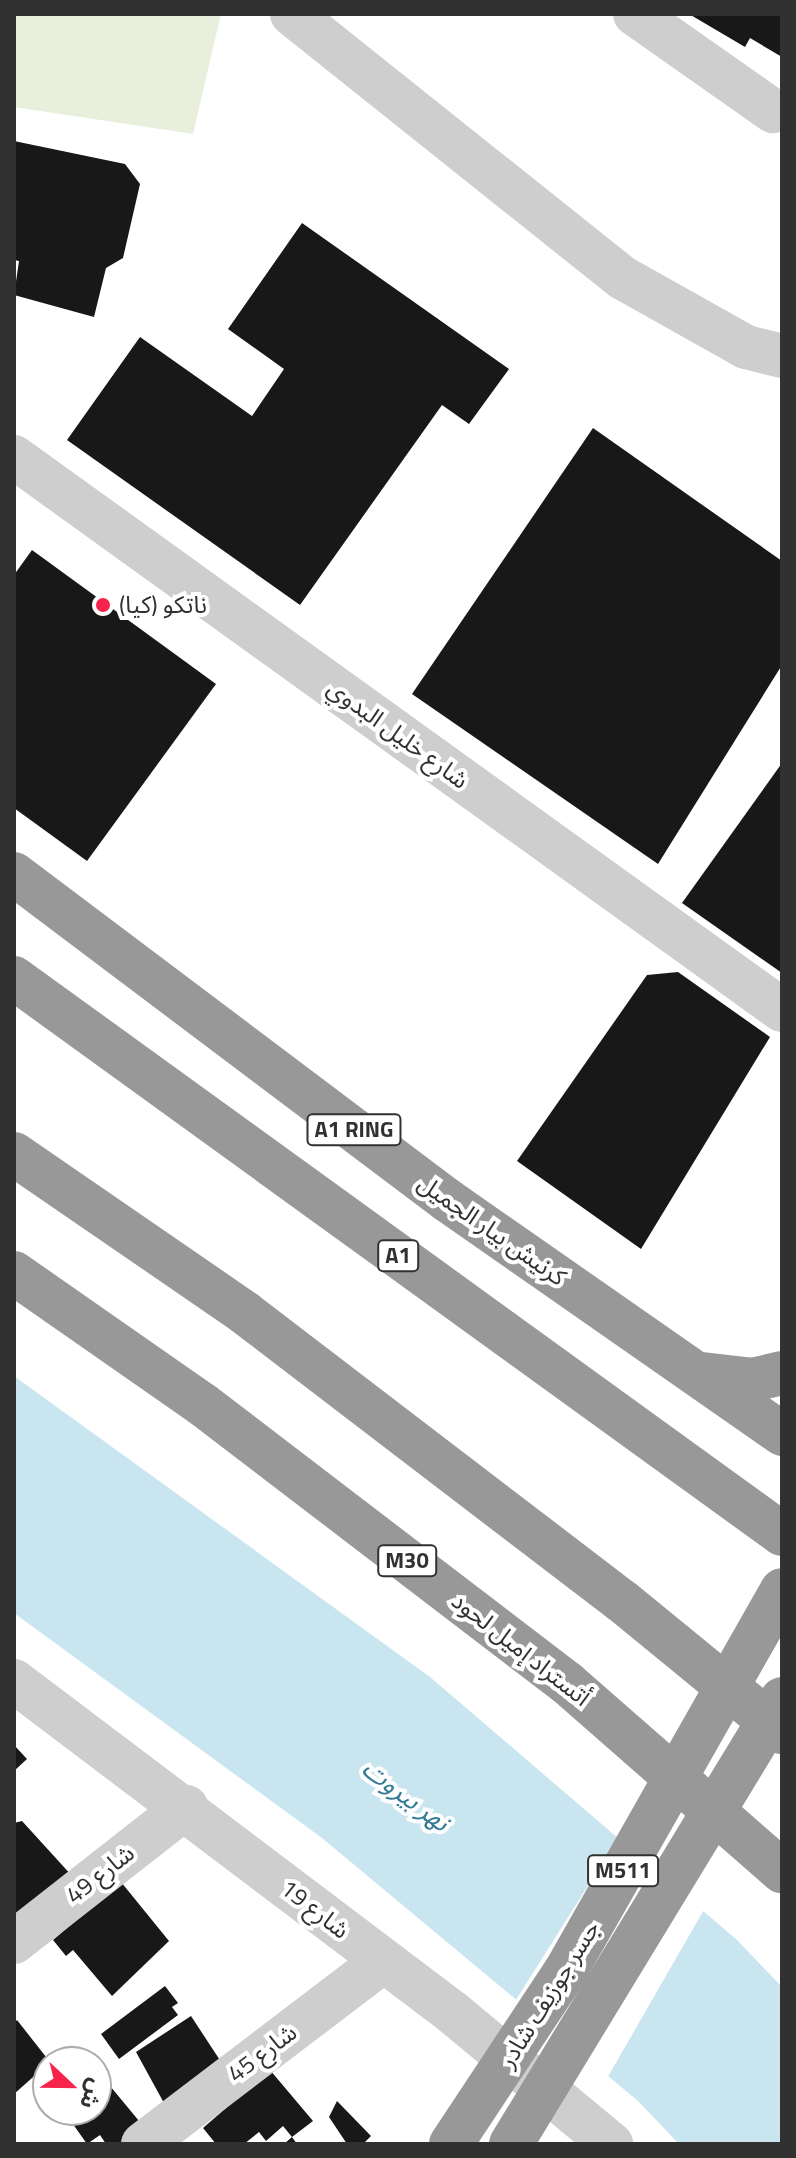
<!DOCTYPE html>
<html>
<head>
<meta charset="utf-8">
<style>
	body { margin:0 }
	#map { position:relative; width:796px; height:2158px; overflow:hidden; background:#fff; font-family:"Titillium Web","Noto Sans Arabic",sans-serif }
	div>[style] { position:absolute }
	.green>* { inset:0; background:#e9efdd }
	.water>* { inset:0; background:#c8e5f0 }
	.pier>* { inset:0; background:#fff }
	.building>* { inset:0; background:#181818 }
	.minor>* { height:44px; margin:-22px; padding:0 22px; transform-origin:22px; border-radius:22px; background:#cecece }
	.highway>* { height:44px; margin:-22px; padding:0 22px; transform-origin:22px; border-radius:22px; background:#989898 }
	.highway-bridge>* { height:44px; margin:-22px; padding:0 22px; transform-origin:22px; border-radius:22px; background:#989898 }
	.dots>* { width:22px; height:22px; translate:-50% -50%; box-sizing:border-box; border:4px solid #fff; border-radius:50% }
	span { translate:-50% -50%; white-space:nowrap; text-align:center; line-height:1.15; -webkit-text-stroke:8px #fff; paint-order:stroke }
	.shield-label span { padding:2px 6px; background:#fff; border:2px solid; border-radius:6px; -webkit-text-stroke-width:0 }
	.shield-label { font-size:22px; color:#313131; font-weight:700 }
	.poi-label { font-size:24px; color:#313131 }
	.left { translate:0 -50%; text-align:left }
	.street-label { font-size:24px; color:#313131 }
	.water-label { font-size:26px; color:#337a95; font-style:italic }
	.frame { position:absolute; inset:0; border:16px solid #313131; pointer-events:none }
	.north { position:absolute; left:32px; top:2046px; width:80px; height:80px; box-sizing:border-box; background:#fff; border:2px solid #adadad; border-radius:50%; rotate:112deg; font-size:22px; font-weight:700; line-height:32px; text-align:center; color:#313131 }
	.north::after { content:''; display:block; margin:auto; width:28px; height:36px; background:#f7234a; clip-path:polygon(50% 0,100% 100%,50% 72%,0 100%) }
</style>
</head>
<body>
<div id="map">
	<div class="green">
		<div style="clip-path:polygon(14px 14px,221px 14px,193px 134px,14px 107px)"></div>
	</div>
	<div class="water">
		<div style="clip-path:polygon(14px 1376px,430px 1677px,737px 1940px,782px 1987px,782px 2144px,679px 2144px,638px 2101px,322px 1838px,14px 1613px)"></div>
	</div>
	<div class="pier">
		<div style="clip-path:polygon(620px 1835px,705px 1908px,606px 2080px,514px 2003px)"></div>
	</div>
	<div class="building">
		<div style="clip-path:polygon(689px 14px,782px 14px,782px 57px,750px 38px,745px 47px)"></div>
		<div style="clip-path:polygon(14px 141px,125px 164px,140px 184px,123px 258px,106px 268px,94px 317px,14px 295px,19px 261px,14px 260px)"></div>
		<div style="clip-path:polygon(302px 223px,509px 369px,469px 424px,442px 405px,300px 605px,67px 440px,140px 337px,252px 416px,284px 369px,228px 329px)"></div>
		<div style="clip-path:polygon(593px 428px,782px 561px,782px 665px,658px 864px,412px 694px)"></div>
		<div style="clip-path:polygon(32px 550px,216px 684px,87px 861px,14px 808px,14px 575px)"></div>
		<div style="clip-path:polygon(782px 763px,782px 973px,682px 903px)"></div>
		<div style="clip-path:polygon(678px 972px,770px 1037px,641px 1249px,517px 1161px,647px 975px)"></div>
		<div style="clip-path:polygon(14px 1745px,27px 1759px,14px 1771px)"></div>
		<div style="clip-path:polygon(22px 1821px,73px 1877px,14px 1932px,14px 1823px)"></div>
		<div style="clip-path:polygon(121px 1882px,169px 1941px,112px 1996px,73px 1950px,66px 1956px,53px 1940px)"></div>
		<div style="clip-path:polygon(165px 1986px,178px 2003px,172px 2007px,178px 2015px,119px 2059px,101px 2034px)"></div>
		<div style="clip-path:polygon(191px 2016px,229px 2074px,170px 2114px,136px 2052px)"></div>
		<div style="clip-path:polygon(17px 2020px,50px 2062px,14px 2094px,14px 2023px)"></div>
		<div style="clip-path:polygon(81px 2048px,91px 2062px,63px 2062px)"></div>
		<div style="clip-path:polygon(96px 2069px,144px 2127px,119px 2144px,106px 2144px,100px 2135px,87px 2144px,63px 2110px,96px 2110px)"></div>
		<div style="clip-path:polygon(270px 2070px,313px 2121px,292px 2137px,297px 2144px,284px 2144px,292px 2137px,283px 2126px,266px 2141px,259px 2132px,244px 2144px,216px 2144px,203px 2128px)"></div>
		<div style="clip-path:polygon(337px 2101px,371px 2136px,363px 2144px,347px 2144px,329px 2117px)"></div>
	</div>
	<div class="minor">
		<div style="left:292px;top:14px;width:423px;rotate:38.6deg"></div>
		<div style="left:623px;top:278px;width:141px;rotate:29.3deg"></div>
		<div style="left:746px;top:347px;width:37px;rotate:14deg"></div>
		<div style="left:635px;top:14px;width:169px;rotate:35.1deg"></div>
		<div style="left:14px;top:457px;width:946px;rotate:35.76deg"></div>
		<div style="left:14px;top:1681px;width:549px;rotate:37.08deg"></div>
		<div style="left:452px;top:2012px;width:207px;rotate:39.7deg"></div>
		<div style="left:14px;top:1942px;width:219px;rotate:-38.1deg"></div>
		<div style="left:143px;top:2144px;width:300px;rotate:-37.3deg"></div>
	</div>
	<div class="highway">
		<div style="left:14px;top:874px;width:542px;rotate:36.98deg"></div>
		<div style="left:447px;top:1200px;width:409px;rotate:34.9deg"></div>
		<div style="left:14px;top:978px;width:948px;rotate:35.9deg"></div>
		<div style="left:14px;top:1154px;width:280px;rotate:34.5deg"></div>
		<div style="left:245px;top:1313px;width:474px;rotate:37.4deg"></div>
		<div style="left:622px;top:1601px;width:207px;rotate:39.3deg"></div>
		<div style="left:14px;top:1273px;width:229px;rotate:34.9deg"></div>
		<div style="left:202px;top:1404px;width:459px;rotate:37.4deg"></div>
		<div style="left:567px;top:1683px;width:286px;rotate:41.2deg"></div>
		<div style="left:702px;top:1374px;width:50px;rotate:6.8deg"></div>
		<div style="left:752px;top:1380px;width:31px;rotate:-13deg"></div>
	</div>
	<div class="highway-bridge">
		<div style="left:451px;top:2144px;width:206px;rotate:-56.5deg"></div>
		<div style="left:565px;top:1972px;width:439px;rotate:-60.4deg"></div>
		<div style="left:511px;top:2144px;width:521px;rotate:-58.66deg"></div>
	</div>
	<div class="dots">
		<div style="left:103px;top:605px;background:#f7234a"></div>
	</div>
	<div class="shield-label">
		<span style="left:354px;top:1130px">A1 RING</span>
		<span style="left:398px;top:1256px">A1</span>
		<span style="left:407px;top:1561px">M30</span>
		<span style="left:623px;top:1871px">M511</span>
	</div>
	<div class="poi-label">
		<span class="left" style="left:119px;top:605px">ناتكو (كيا)</span>
	</div>
	<div class="street-label">
		<span style="left:398px;top:734px;rotate:36deg">شارع خليل البدوي</span>
		<span style="left:492px;top:1230px;rotate:35deg">كرنيش بيار الجميل</span>
		<span style="left:521px;top:1649px;rotate:38deg">أتستراد إميل لحود</span>
		<span style="left:100px;top:1874px;rotate:-38deg">شارع 49</span>
		<span style="left:315px;top:1909px;rotate:38deg">شارع 19</span>
		<span style="left:549px;top:1994px;rotate:-58deg">جسر جوزيف شادر</span>
		<span style="left:262px;top:2053px;rotate:-37deg">شارع 45</span>
	</div>
	<div class="water-label">
		<span style="left:406px;top:1795px;rotate:37deg">نهر بيروت</span>
	</div>
	<div class="frame"></div>
	<div class="north">ش</div>
</div>
</body>
</html>
